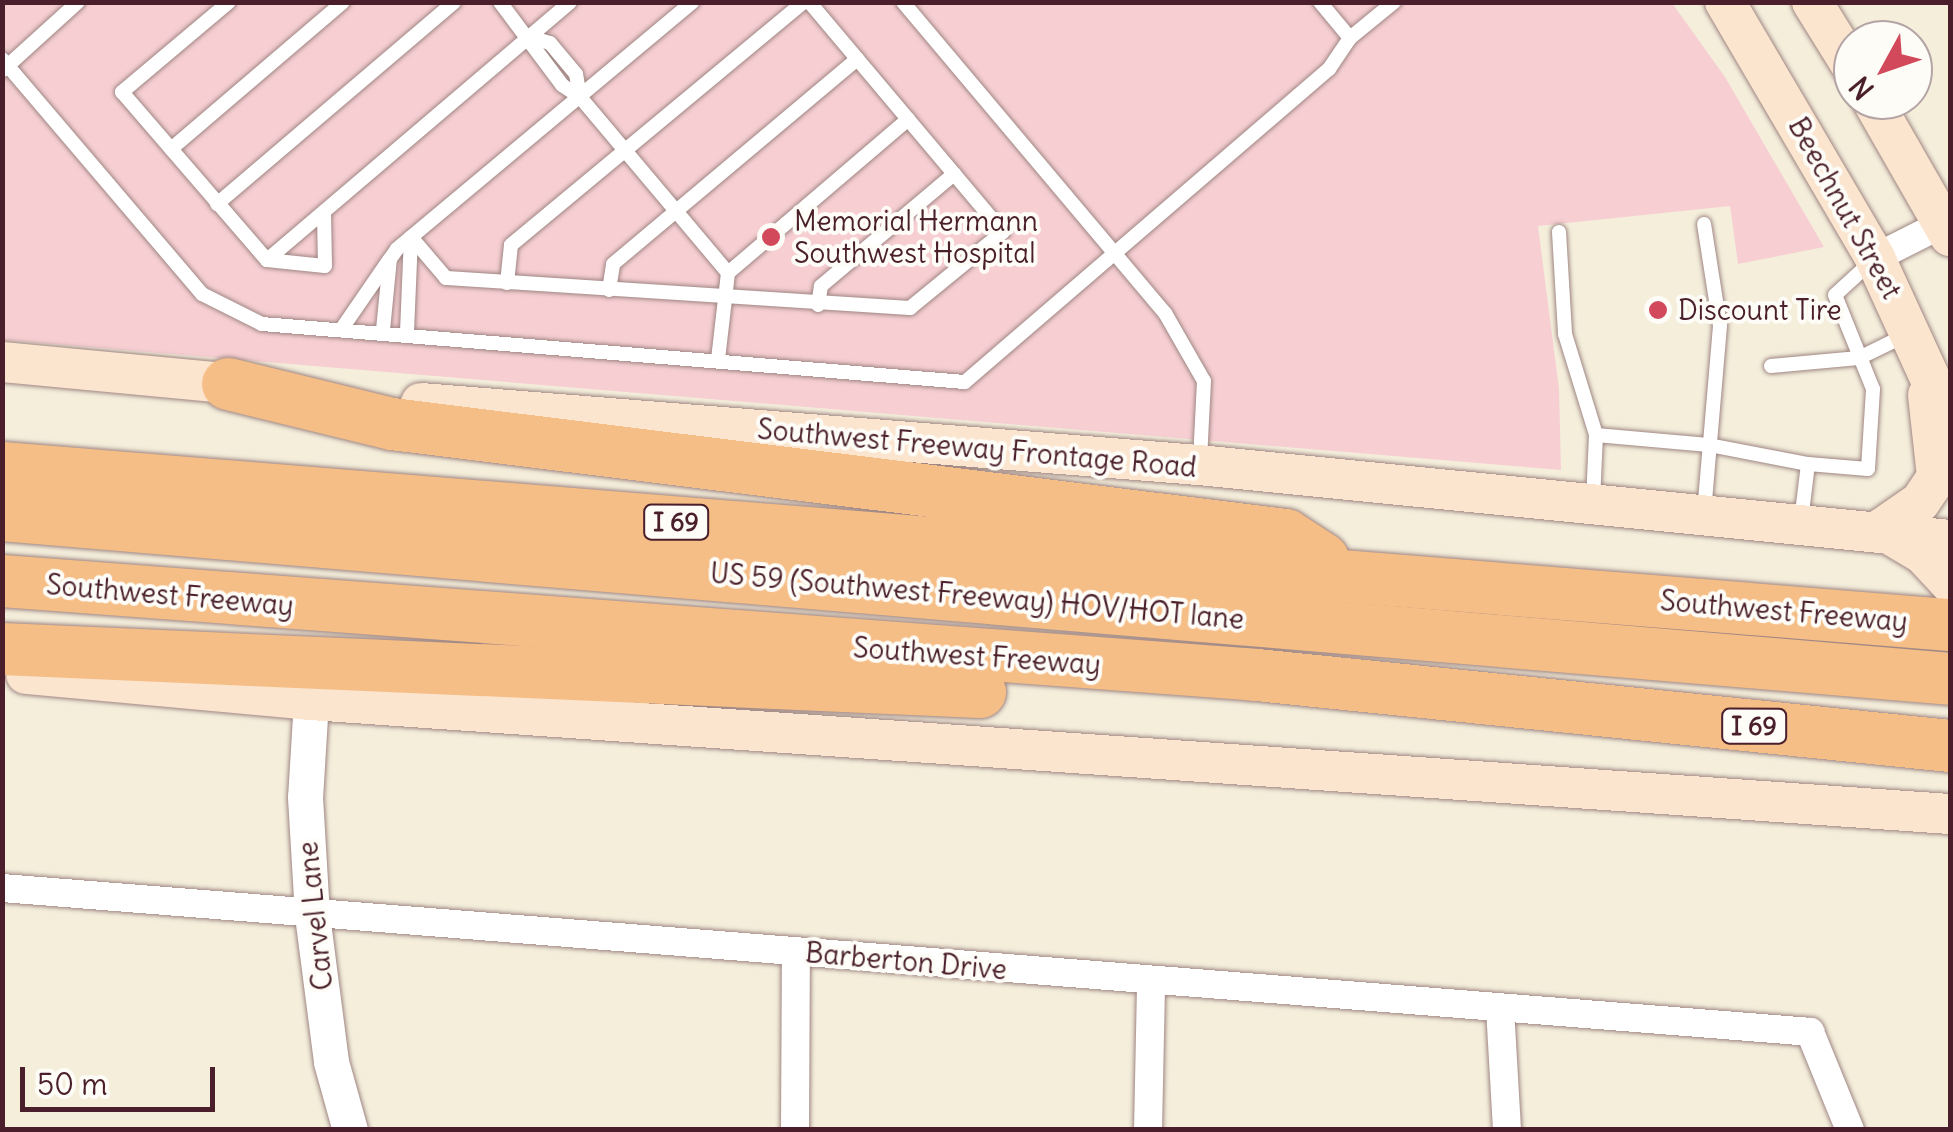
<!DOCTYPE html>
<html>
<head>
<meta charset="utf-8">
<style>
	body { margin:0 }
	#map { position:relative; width:1953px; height:1132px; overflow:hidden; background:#f4eedb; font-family:Delius,sans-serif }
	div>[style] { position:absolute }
	.built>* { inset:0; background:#f7cfd3 }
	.roads { filter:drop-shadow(0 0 2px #9f8683) drop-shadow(0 0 2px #9f8683) }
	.service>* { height:14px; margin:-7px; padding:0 7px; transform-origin:7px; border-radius:7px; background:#fff }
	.minor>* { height:28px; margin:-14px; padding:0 14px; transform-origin:14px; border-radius:14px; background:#fff }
	.tertiary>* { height:35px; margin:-17.5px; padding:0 17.5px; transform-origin:17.5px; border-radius:17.5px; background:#fff }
	.secondary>* { height:40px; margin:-20px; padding:0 20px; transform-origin:20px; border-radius:20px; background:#fbe5cf }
	.motorway>* { height:52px; margin:-26px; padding:0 26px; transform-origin:26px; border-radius:26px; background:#f6be87 }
	.dots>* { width:28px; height:28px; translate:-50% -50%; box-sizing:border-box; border:5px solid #fdfcf7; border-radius:50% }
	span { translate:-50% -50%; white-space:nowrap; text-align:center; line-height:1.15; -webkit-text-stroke:8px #fdfcf7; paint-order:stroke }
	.shield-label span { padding:2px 8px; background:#fdfcf7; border:2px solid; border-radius:8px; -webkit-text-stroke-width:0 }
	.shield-label { font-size:25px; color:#4a1f2b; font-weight:700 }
	.street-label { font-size:28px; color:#4a1f2b }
	.poi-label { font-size:28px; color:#4a1f2b }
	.left { translate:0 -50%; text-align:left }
	.frame { position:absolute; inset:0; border:5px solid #4a1f2b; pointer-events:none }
	.north { position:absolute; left:1833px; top:20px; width:100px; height:100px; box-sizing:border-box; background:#fdfcf7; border:2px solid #b5a4a5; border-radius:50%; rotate:230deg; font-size:28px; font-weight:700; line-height:40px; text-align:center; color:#4a1f2b }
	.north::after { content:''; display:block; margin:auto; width:35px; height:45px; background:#d1495b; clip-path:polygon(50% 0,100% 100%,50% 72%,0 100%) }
	.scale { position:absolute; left:20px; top:1067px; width:195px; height:45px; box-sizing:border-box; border:5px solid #4a1f2b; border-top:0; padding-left:12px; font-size:30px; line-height:35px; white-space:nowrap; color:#4a1f2b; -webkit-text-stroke:8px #fdfcf7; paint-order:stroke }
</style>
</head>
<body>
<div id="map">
	<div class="built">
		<div style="clip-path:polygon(2px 3px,1672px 3px,1725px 77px,1824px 247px,1738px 264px,1730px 206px,1538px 226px,1559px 389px,1561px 470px,3px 340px)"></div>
	</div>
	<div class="roads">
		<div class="service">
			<div style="left:229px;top:2px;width:140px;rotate:139.9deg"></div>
			<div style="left:122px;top:92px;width:222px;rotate:49.2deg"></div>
			<div style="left:267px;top:260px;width:58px;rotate:5.9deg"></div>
			<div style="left:325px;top:266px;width:54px;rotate:-91.1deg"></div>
			<div style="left:500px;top:2px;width:104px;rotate:53.2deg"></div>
			<div style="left:562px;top:85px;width:22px;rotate:34deg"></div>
			<div style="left:580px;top:97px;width:230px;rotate:49.9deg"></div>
			<div style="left:728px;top:273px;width:88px;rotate:96.6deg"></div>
			<div style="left:903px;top:2px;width:407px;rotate:49.9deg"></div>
			<div style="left:1165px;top:313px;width:78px;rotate:60.2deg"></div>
			<div style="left:1204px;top:381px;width:79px;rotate:92.9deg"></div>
			<div style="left:530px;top:37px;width:21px;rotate:17deg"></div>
			<div style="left:550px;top:43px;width:40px;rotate:50deg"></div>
			<div style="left:576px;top:74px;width:23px;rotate:80deg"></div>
			<div style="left:1350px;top:38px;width:57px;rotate:-39.3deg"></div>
			<div style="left:2px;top:59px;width:309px;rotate:49.6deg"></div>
			<div style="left:202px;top:294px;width:67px;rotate:26.6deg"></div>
			<div style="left:262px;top:324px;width:705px;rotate:4.72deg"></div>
			<div style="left:965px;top:382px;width:480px;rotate:-40.7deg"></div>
			<div style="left:1329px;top:69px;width:37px;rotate:-56deg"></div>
			<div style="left:1350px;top:38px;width:47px;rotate:-129.8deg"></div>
			<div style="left:3px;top:70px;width:101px;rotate:-42.2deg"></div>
			<div style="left:171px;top:149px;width:226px;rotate:-40.5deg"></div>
			<div style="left:217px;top:204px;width:311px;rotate:-40.4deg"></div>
			<div style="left:1704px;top:224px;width:103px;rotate:81.1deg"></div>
			<div style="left:1720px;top:326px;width:186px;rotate:94.9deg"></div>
			<div style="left:1559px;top:232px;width:102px;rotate:86.6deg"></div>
			<div style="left:1565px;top:334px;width:106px;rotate:72.9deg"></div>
			<div style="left:1596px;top:435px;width:67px;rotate:92.6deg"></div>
			<div style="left:411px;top:237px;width:54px;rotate:49.5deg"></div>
			<div style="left:446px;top:278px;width:465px;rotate:3.7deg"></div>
			<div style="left:910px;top:308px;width:120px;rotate:-39.3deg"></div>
			<div style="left:1003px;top:232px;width:301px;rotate:-130.1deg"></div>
			<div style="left:267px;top:260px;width:398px;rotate:-40.4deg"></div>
			<div style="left:728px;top:273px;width:237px;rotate:-40.5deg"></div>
			<div style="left:507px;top:283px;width:38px;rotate:-84deg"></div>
			<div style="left:511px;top:245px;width:381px;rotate:-39.7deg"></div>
			<div style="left:609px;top:290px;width:26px;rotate:-81deg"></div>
			<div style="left:613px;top:264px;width:319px;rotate:-40deg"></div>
			<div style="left:818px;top:305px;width:19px;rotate:-81deg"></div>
			<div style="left:821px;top:286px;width:174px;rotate:-40.1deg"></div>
			<div style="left:343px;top:327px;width:81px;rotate:-55.5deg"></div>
			<div style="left:383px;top:330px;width:71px;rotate:-84.4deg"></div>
			<div style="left:390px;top:259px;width:12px;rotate:-55deg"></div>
			<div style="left:397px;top:249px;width:385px;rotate:-39.9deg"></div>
			<div style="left:407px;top:332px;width:94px;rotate:-87.6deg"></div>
			<div style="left:1771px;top:366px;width:88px;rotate:-5.2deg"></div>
			<div style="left:1859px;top:358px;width:52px;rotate:-26.1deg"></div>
			<div style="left:1596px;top:435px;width:113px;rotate:5.1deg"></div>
			<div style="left:1709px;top:445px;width:101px;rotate:10.9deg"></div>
			<div style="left:1801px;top:521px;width:57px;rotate:-83deg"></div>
			<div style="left:1808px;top:464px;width:60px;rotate:4.8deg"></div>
			<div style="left:1868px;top:469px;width:80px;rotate:-86.4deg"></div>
			<div style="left:1873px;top:389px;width:101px;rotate:-112deg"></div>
			<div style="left:1835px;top:295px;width:49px;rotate:-42.5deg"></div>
		</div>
		<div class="minor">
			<div style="left:1875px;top:258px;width:84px;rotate:-26.9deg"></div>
			<div style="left:2px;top:888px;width:1814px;rotate:4.55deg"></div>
			<div style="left:1810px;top:1032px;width:106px;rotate:67.8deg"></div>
			<div style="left:1500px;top:1008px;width:122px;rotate:86.7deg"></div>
			<div style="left:795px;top:1130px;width:178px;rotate:-89.7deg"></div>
			<div style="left:1148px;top:1130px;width:149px;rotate:-88.8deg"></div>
		</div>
		<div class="tertiary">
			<div style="left:311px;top:700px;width:97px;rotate:93.5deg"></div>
			<div style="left:305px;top:797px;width:118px;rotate:86.6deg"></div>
			<div style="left:312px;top:915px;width:148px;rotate:82.6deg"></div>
			<div style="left:331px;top:1062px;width:71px;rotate:74.4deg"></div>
		</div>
		<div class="secondary">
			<div style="left:1725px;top:2px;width:297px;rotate:59.6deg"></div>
			<div style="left:1875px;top:258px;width:180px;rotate:65.4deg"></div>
			<div style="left:1812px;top:2px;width:78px;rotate:58.2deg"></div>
			<div style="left:1872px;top:100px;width:157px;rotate:60.2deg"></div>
			<div style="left:2px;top:362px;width:253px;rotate:5.4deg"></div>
			<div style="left:1928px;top:395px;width:82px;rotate:83.7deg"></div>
			<div style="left:1937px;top:477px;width:30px;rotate:124deg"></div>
			<div style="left:1920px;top:502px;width:47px;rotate:145.3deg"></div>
			<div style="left:1881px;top:529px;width:49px;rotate:30.8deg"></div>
			<div style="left:1923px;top:554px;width:40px;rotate:47deg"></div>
			<div style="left:421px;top:403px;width:780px;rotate:4.56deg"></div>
			<div style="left:1199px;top:465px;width:755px;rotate:5.7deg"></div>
			<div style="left:26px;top:674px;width:286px;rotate:5.2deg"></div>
			<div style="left:311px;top:700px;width:1643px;rotate:3.98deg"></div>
		</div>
		<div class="motorway">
			<div style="left:228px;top:384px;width:169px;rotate:13.7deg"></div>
			<div style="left:392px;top:424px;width:901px;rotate:7.08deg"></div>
			<div style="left:1286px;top:535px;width:44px;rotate:33deg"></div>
			<div style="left:2px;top:468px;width:1954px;rotate:4.61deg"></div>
			<div style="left:2px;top:515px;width:1955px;rotate:4.81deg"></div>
			<div style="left:2px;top:581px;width:1259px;rotate:4.28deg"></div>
			<div style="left:1257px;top:675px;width:697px;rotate:5.85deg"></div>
			<div style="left:2px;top:649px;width:979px;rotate:2.52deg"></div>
		</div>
	</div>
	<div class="dots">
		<div style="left:771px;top:237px;background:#d1495b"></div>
		<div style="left:1658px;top:310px;background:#d1495b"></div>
	</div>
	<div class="shield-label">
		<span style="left:676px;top:522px">I 69</span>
		<span style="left:1754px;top:726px">I 69</span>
	</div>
	<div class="street-label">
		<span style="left:1845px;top:208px;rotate:61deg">Beechnut Street</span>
		<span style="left:977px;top:448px;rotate:5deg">Southwest Freeway Frontage Road</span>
		<span style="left:170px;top:595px;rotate:5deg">Southwest Freeway</span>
		<span style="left:977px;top:596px;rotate:5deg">US 59 (Southwest Freeway) HOV/HOT lane</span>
		<span style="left:1784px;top:611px;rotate:5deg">Southwest Freeway</span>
		<span style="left:977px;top:656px;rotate:4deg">Southwest Freeway</span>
		<span style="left:315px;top:916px;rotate:-96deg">Carvel Lane</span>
		<span style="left:906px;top:961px;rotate:5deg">Barberton Drive</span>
	</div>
	<div class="poi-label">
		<span class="left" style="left:794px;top:237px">Memorial Hermann<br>Southwest Hospital</span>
		<span class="left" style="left:1678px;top:310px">Discount Tire</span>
	</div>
	<div class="frame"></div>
	<div class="north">N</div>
	<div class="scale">50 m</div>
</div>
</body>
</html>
